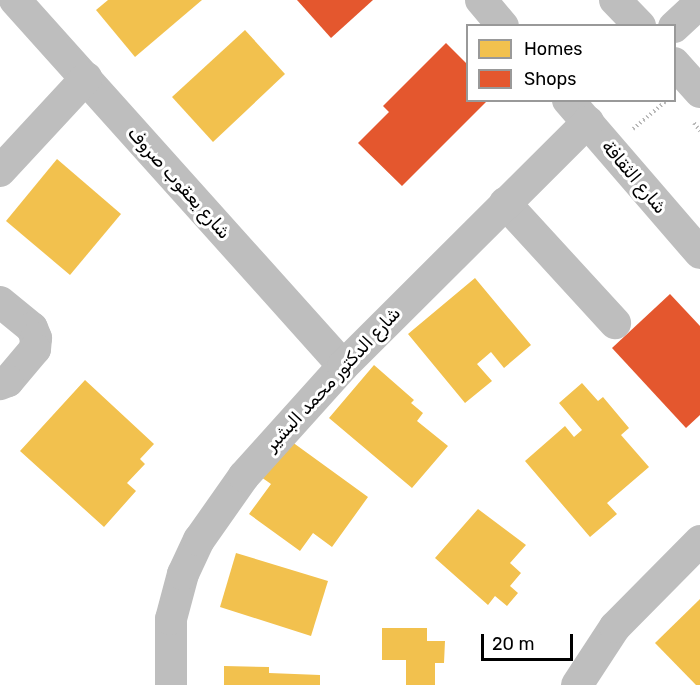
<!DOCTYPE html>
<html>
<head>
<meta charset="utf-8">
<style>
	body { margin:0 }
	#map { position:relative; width:700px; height:685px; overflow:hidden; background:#fff; font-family:Rubik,"Noto Naskh Arabic",sans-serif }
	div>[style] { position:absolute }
	.homes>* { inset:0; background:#f2c14e }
	.shops>* { inset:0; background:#e4572e }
	.path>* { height:4px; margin-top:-2px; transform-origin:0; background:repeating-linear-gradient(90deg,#b8b8b8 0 1.5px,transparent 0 4.5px) }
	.minor>* { height:32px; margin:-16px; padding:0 16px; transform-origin:16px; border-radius:16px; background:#bebebe }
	span { translate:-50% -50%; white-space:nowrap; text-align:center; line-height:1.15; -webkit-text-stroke:6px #fff; paint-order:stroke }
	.street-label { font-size:18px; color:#000 }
	.legend { position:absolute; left:466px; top:24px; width:210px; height:78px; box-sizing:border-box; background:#fff; border:2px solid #999; margin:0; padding:8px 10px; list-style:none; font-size:18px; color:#000 }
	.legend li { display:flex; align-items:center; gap:12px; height:30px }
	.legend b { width:30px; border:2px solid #999 }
	.scale { position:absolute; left:481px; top:634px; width:92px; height:27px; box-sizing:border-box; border:3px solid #000; border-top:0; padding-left:8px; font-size:18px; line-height:21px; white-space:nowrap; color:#000; -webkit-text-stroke:4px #fff; paint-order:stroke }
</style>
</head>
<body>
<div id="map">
	<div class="homes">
		<div style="clip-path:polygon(108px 0,202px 0,135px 57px,96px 10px)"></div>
		<div style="clip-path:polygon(245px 30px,285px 74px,213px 142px,172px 97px)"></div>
		<div style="clip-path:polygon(57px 159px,121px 214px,70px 275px,6px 221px)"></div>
		<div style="clip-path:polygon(475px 278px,531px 345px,504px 368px,491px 352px,477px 364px,492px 381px,465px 403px,408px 334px)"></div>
		<div style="clip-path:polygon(374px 365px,414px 400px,411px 403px,423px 413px,417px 421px,448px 446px,412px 488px,329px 418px)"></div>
		<div style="clip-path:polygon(85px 380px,154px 444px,140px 459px,145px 464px,127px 483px,136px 491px,104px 527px,20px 451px)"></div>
		<div style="clip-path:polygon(582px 383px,598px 401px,603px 397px,629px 428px,621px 435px,649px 467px,607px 503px,617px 514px,590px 537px,525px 461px,565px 426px,574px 437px,582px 430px,559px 403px)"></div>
		<div style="clip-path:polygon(288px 439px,368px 497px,332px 547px,313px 533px,300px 551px,249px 514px,271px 484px,261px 477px)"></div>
		<div style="clip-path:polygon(478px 509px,526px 545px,510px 563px,521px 573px,510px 586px,518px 593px,507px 606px,495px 596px,488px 605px,435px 558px)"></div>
		<div style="clip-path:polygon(236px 553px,328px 581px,311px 636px,220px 607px)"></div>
		<div style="clip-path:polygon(700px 599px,700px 685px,696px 685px,655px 643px)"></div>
		<div style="clip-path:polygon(382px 628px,427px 628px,427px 641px,445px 641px,444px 663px,435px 663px,435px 685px,406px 685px,406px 660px,382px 660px)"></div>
		<div style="clip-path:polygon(224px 666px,269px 667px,269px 673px,320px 675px,320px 685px,224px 685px)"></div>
	</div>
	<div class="shops">
		<div style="clip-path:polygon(297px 0,373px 0,331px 38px)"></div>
		<div style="clip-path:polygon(446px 43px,468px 65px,468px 100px,488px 100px,402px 186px,358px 143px,389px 112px,383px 106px)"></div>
		<div style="clip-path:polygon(670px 294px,700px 326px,700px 415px,686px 428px,612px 348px)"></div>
	</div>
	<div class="path">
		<div style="left:694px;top:123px;width:10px;rotate:53deg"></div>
		<div style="left:633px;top:129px;width:43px;rotate:-40.3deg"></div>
	</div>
	<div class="minor">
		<div style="left:15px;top:0;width:491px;rotate:48.1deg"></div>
		<div style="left:481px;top:0;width:34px;rotate:50deg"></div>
		<div style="left:615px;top:0;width:36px;rotate:46deg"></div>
		<div style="left:674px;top:27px;width:35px;rotate:-43deg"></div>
		<div style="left:674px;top:63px;width:39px;rotate:48deg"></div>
		<div style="left:568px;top:100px;width:202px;rotate:49.2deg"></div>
		<div style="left:0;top:171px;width:127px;rotate:-47.2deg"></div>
		<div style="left:505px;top:203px;width:163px;rotate:47.5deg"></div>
		<div style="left:0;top:302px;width:41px;rotate:39.1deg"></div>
		<div style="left:32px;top:328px;width:11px;rotate:68deg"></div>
		<div style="left:36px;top:338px;width:11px;rotate:95deg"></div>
		<div style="left:35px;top:349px;width:42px;rotate:130.2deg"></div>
		<div style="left:8px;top:381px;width:9px;rotate:159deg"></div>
		<div style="left:171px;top:685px;width:66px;rotate:-90deg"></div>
		<div style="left:171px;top:619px;width:47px;rotate:-75.1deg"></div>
		<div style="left:183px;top:574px;width:38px;rotate:-65deg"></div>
		<div style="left:199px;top:540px;width:78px;rotate:-54.9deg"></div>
		<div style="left:244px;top:476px;width:148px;rotate:-48deg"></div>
		<div style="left:343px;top:366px;width:346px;rotate:-44.9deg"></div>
		<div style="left:577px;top:685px;width:69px;rotate:-56.8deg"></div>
		<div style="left:615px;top:627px;width:121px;rotate:-45.3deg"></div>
	</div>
	<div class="street-label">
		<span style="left:634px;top:177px;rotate:50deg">شارع الثقافة</span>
		<span style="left:179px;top:183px;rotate:48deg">شارع يعقوب صروف</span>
		<span style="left:333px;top:379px;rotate:-47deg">شارع الدكتور محمد البشير</span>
	</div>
	<ul class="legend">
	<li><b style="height:16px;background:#f2c14e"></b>Homes</li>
	<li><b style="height:16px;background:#e4572e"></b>Shops</li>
	</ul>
	<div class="scale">20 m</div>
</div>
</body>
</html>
